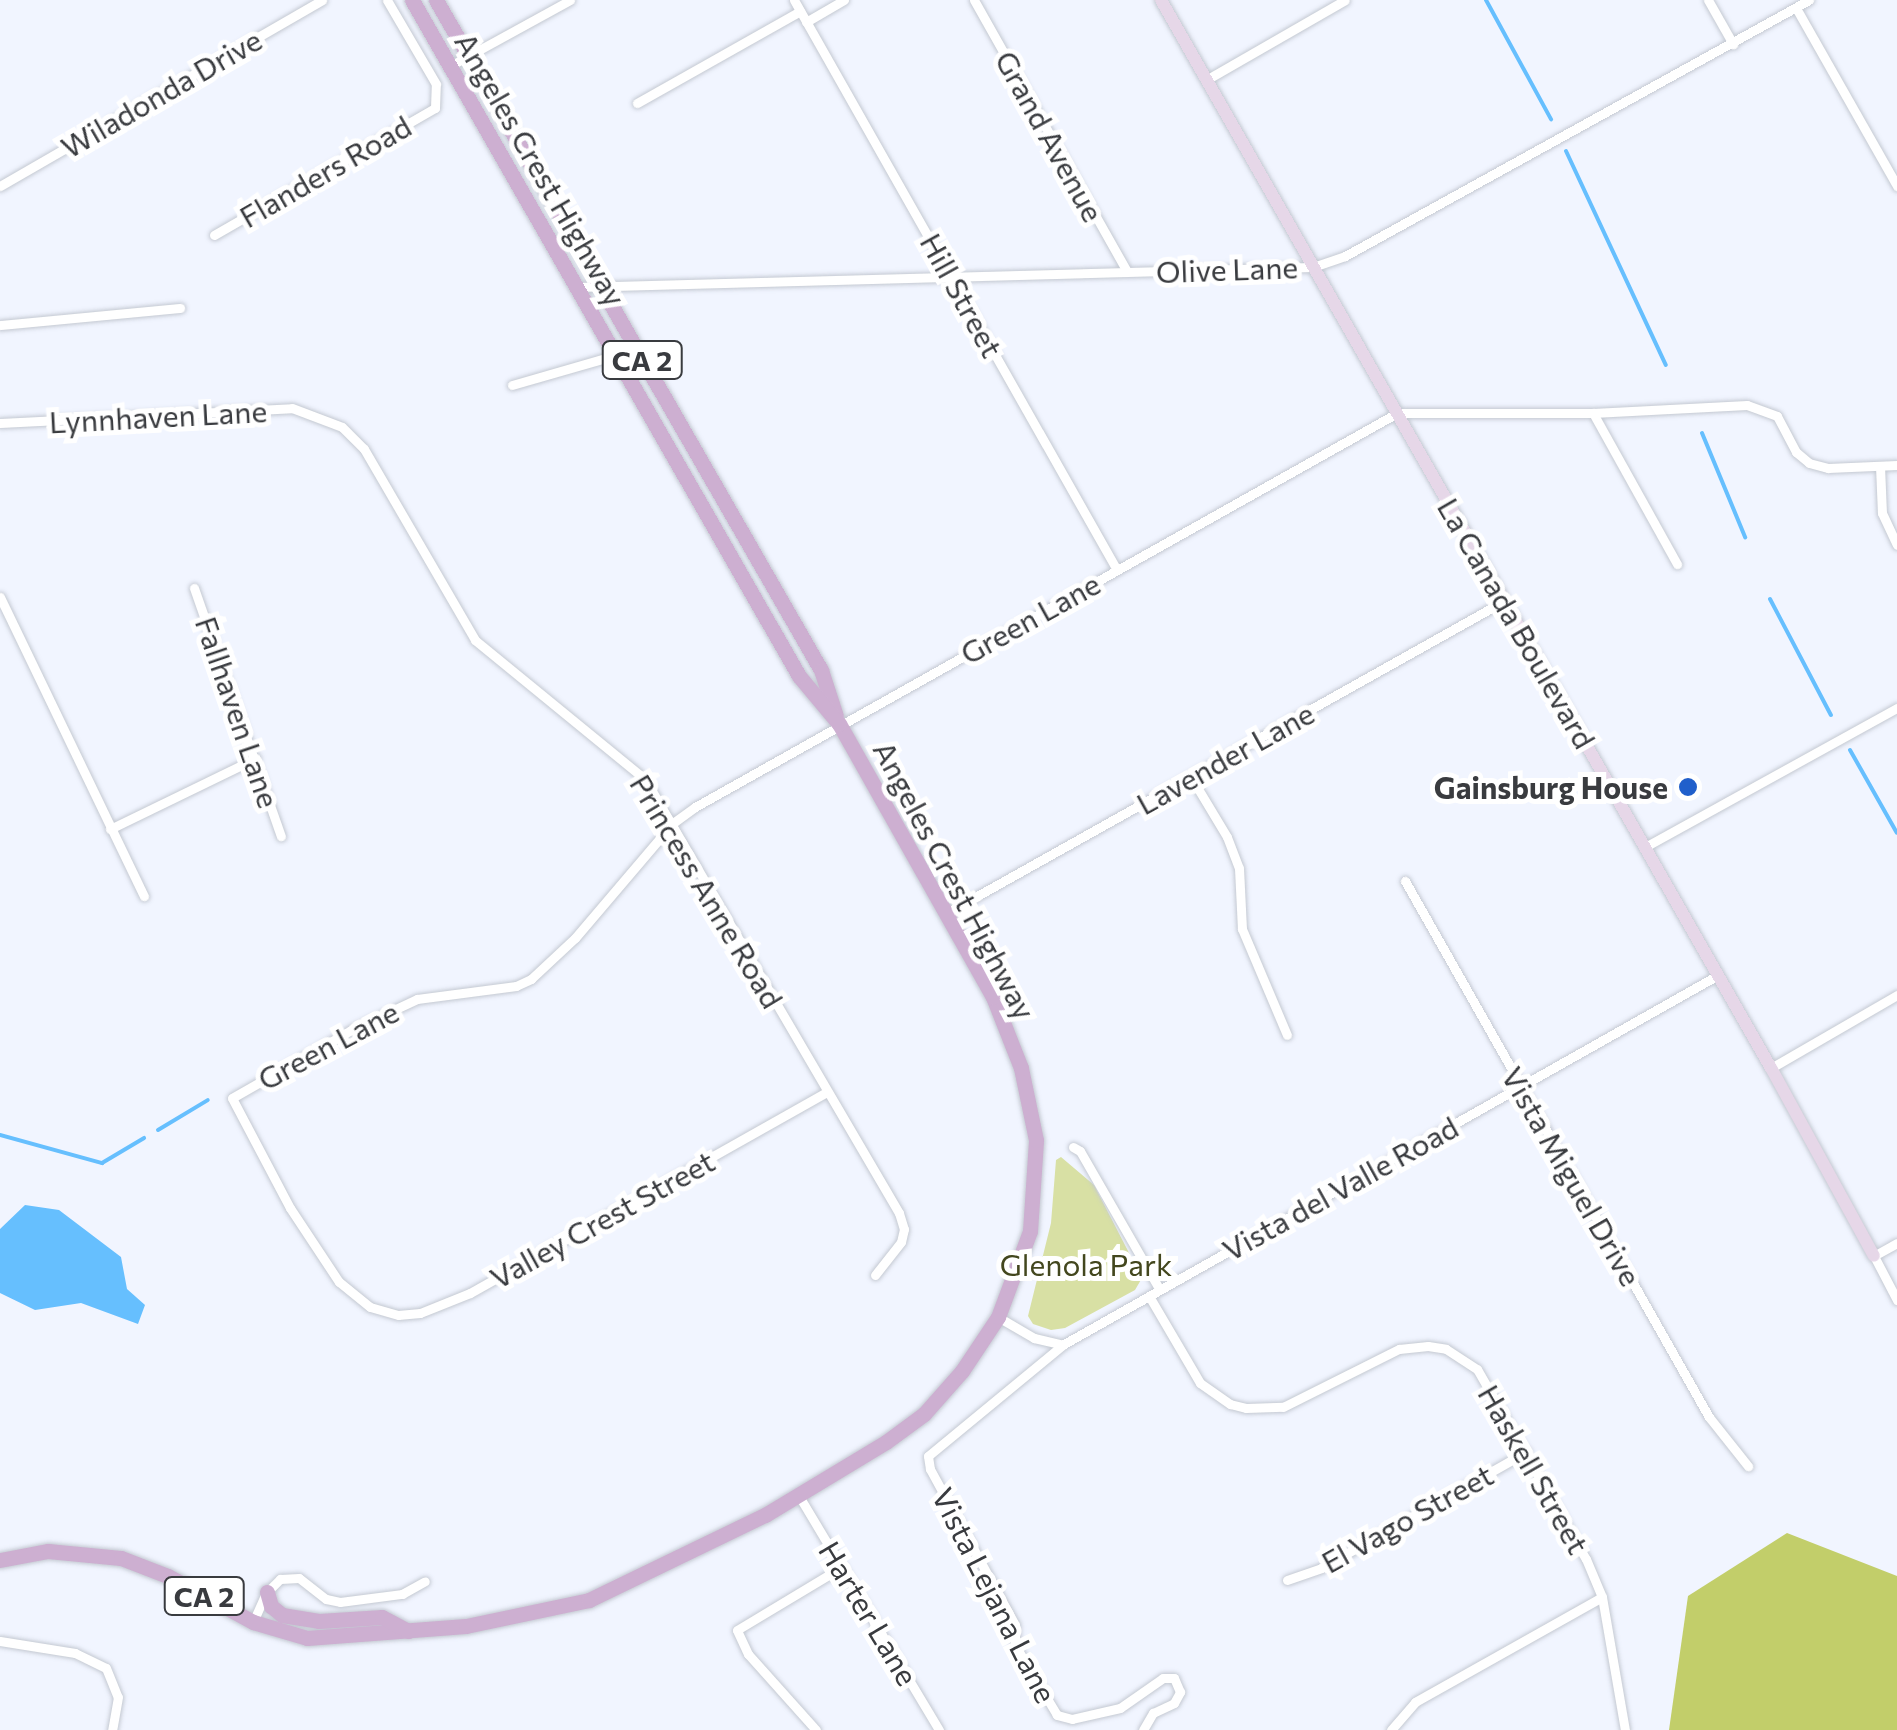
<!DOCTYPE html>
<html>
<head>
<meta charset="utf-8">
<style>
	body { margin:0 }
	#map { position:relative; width:1897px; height:1730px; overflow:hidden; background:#f1f5ff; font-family:Commissioner,sans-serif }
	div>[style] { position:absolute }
	.green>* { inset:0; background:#d8e0a4 }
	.forest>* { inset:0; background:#c2ce6a }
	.water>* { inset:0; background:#66bffe }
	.stream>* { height:4px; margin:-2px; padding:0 2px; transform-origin:2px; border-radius:2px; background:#66bffe }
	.roads { filter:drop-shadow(0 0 2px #c4c9d2) drop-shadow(0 0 2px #c4c9d2) }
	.street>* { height:9px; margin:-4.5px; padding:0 4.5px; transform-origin:4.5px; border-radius:4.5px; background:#fff }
	.secondary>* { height:12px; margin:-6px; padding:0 6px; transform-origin:6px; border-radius:6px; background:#e6d7e8 }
	.primary>* { height:15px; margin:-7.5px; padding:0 7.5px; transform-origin:7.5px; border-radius:7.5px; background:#cdafd1 }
	.dots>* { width:28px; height:28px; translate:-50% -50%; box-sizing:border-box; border:5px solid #fff; border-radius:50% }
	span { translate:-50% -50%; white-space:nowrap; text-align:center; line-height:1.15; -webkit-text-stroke:10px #fff; paint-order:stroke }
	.shield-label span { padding:2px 8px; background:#fff; border:2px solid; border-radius:8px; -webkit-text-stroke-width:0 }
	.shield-label { font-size:28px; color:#393b3f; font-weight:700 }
	.street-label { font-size:30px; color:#393b3f }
	.poi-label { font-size:30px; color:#393b3f; font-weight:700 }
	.right { translate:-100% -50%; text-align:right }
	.park-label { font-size:30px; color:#43471e }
</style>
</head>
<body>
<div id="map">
	<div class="green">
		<div style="clip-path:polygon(1061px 1157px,1094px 1185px,1142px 1278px,1135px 1290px,1065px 1328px,1051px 1330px,1033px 1324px,1028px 1316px,1051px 1223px,1056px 1160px)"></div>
	</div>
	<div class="forest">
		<div style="clip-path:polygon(1787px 1533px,1897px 1576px,1897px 1730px,1669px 1730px,1688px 1596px)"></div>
	</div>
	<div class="water">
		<div style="clip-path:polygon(25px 1205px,59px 1210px,121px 1257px,127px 1289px,145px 1305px,138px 1324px,81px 1303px,35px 1310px,0 1293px,0 1229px)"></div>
	</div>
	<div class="stream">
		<div style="left:1486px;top:0;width:136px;rotate:61.4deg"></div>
		<div style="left:1566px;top:151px;width:236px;rotate:65deg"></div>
		<div style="left:1702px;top:433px;width:113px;rotate:67.5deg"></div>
		<div style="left:1770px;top:599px;width:131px;rotate:62.3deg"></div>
		<div style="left:1850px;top:750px;width:95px;rotate:60.5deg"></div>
		<div style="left:158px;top:1130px;width:58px;rotate:-31deg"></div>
		<div style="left:0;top:1135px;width:106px;rotate:15.4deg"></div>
		<div style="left:102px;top:1163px;width:49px;rotate:-30.8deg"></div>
	</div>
	<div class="roads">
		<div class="street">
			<div style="left:794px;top:0;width:655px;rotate:60.46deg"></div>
			<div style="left:974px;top:0;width:312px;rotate:60.6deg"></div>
			<div style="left:1708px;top:0;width:51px;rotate:60.4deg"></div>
			<div style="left:1796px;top:8px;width:205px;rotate:60.4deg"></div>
			<div style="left:806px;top:22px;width:44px;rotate:-30.1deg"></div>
			<div style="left:450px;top:66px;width:137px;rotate:-28.8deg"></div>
			<div style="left:1206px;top:80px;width:160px;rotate:-29.9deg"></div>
			<div style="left:637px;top:103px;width:187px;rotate:-29.4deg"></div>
			<div style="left:0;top:186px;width:372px;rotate:-30deg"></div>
			<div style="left:214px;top:235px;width:255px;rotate:-29.9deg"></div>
			<div style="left:435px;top:108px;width:24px;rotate:-88deg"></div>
			<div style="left:436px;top:84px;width:97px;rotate:-120.3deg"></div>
			<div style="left:577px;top:287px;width:736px;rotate:-1.56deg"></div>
			<div style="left:1313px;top:267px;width:34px;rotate:-19deg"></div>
			<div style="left:1345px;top:256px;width:530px;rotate:-28.89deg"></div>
			<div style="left:0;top:325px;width:181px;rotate:-5.4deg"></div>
			<div style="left:512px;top:385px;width:108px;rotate:-16.1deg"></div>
			<div style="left:1593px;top:413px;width:173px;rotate:60.9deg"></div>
			<div style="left:0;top:423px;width:292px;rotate:-2.9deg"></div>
			<div style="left:292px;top:408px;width:53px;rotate:20.8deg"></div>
			<div style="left:342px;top:427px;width:31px;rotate:45deg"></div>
			<div style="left:364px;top:449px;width:221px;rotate:59.8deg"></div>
			<div style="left:475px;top:640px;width:220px;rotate:39.3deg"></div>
			<div style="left:645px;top:779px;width:503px;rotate:59.66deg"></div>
			<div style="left:899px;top:1213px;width:17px;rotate:73deg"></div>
			<div style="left:904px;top:1229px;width:13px;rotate:103deg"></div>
			<div style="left:901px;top:1242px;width:42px;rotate:128.2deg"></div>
			<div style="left:1880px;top:466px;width:47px;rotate:87.6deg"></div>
			<div style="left:1882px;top:513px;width:35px;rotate:65deg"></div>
			<div style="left:194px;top:588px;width:263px;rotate:70.7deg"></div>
			<div style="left:0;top:597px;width:332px;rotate:64.3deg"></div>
			<div style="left:1191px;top:777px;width:70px;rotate:59deg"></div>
			<div style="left:1227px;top:837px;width:33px;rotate:69deg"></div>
			<div style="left:1239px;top:868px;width:61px;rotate:87.2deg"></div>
			<div style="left:1242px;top:929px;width:115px;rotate:67deg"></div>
			<div style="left:110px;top:829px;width:162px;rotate:-25.9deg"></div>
			<div style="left:1645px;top:847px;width:288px;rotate:-28.9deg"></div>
			<div style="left:1405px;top:881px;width:616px;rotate:60.44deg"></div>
			<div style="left:1709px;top:1417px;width:63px;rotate:51.5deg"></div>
			<div style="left:945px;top:914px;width:641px;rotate:-29.25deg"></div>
			<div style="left:1771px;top:1068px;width:146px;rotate:-30.1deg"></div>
			<div style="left:825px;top:1093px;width:407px;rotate:150.6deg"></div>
			<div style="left:470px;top:1293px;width:54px;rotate:158.2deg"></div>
			<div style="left:420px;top:1313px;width:22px;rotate:175deg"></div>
			<div style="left:398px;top:1315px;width:29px;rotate:-164deg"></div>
			<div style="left:370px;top:1307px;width:40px;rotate:-141deg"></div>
			<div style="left:339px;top:1282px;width:89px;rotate:-123.5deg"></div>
			<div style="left:290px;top:1208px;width:124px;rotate:-117.8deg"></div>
			<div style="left:232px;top:1098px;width:139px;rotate:-29.7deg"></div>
			<div style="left:353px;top:1029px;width:71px;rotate:-25.1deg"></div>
			<div style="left:417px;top:999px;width:100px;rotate:-7.5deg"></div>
			<div style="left:516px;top:986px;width:17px;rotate:-25deg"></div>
			<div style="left:531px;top:979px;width:60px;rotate:-43deg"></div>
			<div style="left:575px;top:938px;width:151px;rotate:-49.6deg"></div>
			<div style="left:673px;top:823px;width:27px;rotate:-36deg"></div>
			<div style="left:695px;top:807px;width:805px;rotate:-29.3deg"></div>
			<div style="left:1397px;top:413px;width:196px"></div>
			<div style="left:1593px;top:413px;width:154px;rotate:-3deg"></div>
			<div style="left:1747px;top:405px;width:32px;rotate:20deg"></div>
			<div style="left:1777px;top:416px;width:41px;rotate:62.2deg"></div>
			<div style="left:1796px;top:452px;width:17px;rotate:40deg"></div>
			<div style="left:1809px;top:463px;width:20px;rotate:15deg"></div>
			<div style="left:1828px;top:468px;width:69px;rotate:-2.5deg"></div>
			<div style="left:1073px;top:1147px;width:8px;rotate:30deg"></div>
			<div style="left:1080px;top:1151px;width:160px;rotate:60.1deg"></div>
			<div style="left:1897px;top:1243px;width:26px;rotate:151deg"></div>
			<div style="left:1874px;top:1256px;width:50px;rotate:62.4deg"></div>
			<div style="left:1149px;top:1296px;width:101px;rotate:59.6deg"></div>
			<div style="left:1200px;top:1383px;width:37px;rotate:35deg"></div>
			<div style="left:1230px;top:1404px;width:16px;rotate:14deg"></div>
			<div style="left:1246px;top:1408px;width:37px;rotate:-2deg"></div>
			<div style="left:1283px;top:1407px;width:130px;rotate:-26.6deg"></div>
			<div style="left:1399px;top:1349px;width:29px;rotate:-6deg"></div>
			<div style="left:1428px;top:1346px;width:18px;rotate:9deg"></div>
			<div style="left:1446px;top:1349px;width:37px;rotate:33deg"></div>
			<div style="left:1477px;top:1369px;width:219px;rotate:60.2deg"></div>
			<div style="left:1586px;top:1559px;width:41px;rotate:67.2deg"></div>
			<div style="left:1602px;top:1597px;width:135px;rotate:80.2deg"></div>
			<div style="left:998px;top:1317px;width:42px;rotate:30.3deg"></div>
			<div style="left:1034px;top:1338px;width:28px;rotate:13deg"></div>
			<div style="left:799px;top:1496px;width:273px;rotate:59.1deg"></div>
			<div style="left:1287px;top:1580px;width:36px;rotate:-19deg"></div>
			<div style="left:1321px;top:1568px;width:236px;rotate:-29.5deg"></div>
			<div style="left:253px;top:1622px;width:32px;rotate:-66deg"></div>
			<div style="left:266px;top:1593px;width:20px;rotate:-45deg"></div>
			<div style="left:280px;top:1579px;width:19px;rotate:-3deg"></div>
			<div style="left:299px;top:1578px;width:34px;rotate:38deg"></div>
			<div style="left:326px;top:1599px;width:14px;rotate:12deg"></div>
			<div style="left:340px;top:1602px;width:63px;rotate:-7.4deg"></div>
			<div style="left:402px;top:1594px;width:26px;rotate:-29deg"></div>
			<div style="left:0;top:1641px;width:76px;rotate:9.1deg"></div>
			<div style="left:75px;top:1653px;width:34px;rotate:26deg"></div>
			<div style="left:106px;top:1668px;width:31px;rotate:68deg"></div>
			<div style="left:118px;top:1697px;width:34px;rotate:100deg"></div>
			<div style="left:816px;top:1730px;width:102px;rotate:-131.8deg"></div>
			<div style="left:748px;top:1654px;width:26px;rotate:-115deg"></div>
			<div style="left:737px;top:1630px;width:122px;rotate:-31deg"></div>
			<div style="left:1143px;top:1730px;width:20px;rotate:-60deg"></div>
			<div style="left:1153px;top:1713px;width:23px;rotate:-25deg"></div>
			<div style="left:1174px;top:1703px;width:13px;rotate:-61deg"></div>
			<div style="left:1180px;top:1692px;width:15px;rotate:-113deg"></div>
			<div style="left:1174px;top:1678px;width:11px;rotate:180deg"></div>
			<div style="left:1163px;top:1678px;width:52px;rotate:145.1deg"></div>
			<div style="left:1120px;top:1708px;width:49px;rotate:167.1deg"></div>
			<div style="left:1072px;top:1719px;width:16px;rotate:-165deg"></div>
			<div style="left:1057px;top:1715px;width:82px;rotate:-121deg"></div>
			<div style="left:1015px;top:1645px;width:20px;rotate:-90deg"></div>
			<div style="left:1015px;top:1625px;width:178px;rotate:-118.6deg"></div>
			<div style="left:930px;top:1469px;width:13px;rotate:-99deg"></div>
			<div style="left:928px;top:1456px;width:176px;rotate:-39.5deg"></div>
			<div style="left:1064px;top:1344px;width:751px;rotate:-29.43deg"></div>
			<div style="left:1391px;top:1730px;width:37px;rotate:-49deg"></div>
			<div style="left:1415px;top:1702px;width:214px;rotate:-29.3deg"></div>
		</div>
		<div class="secondary">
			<div style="left:1161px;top:0;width:1230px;rotate:60.27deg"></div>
			<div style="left:1771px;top:1068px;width:214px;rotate:61.3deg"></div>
		</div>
		<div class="primary">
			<div style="left:436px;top:0;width:773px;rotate:60.12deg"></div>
			<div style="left:821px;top:670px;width:48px;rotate:71.9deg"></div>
			<div style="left:0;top:1560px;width:49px;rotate:-10.6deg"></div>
			<div style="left:48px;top:1551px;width:73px;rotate:5.5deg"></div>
			<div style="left:121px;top:1558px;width:50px;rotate:21deg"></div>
			<div style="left:168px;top:1576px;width:97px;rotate:28.4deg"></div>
			<div style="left:253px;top:1622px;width:56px;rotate:16.5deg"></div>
			<div style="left:307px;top:1638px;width:159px;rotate:-4.3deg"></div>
			<div style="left:466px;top:1626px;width:126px;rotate:-11.9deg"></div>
			<div style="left:589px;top:1600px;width:195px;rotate:-25.8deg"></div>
			<div style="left:765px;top:1515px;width:141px;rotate:-31.1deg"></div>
			<div style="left:886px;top:1442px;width:47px;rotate:-36.4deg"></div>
			<div style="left:924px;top:1414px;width:57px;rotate:-48.5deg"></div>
			<div style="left:962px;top:1371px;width:65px;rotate:-56.3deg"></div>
			<div style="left:998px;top:1317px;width:92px;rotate:-69.6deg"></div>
			<div style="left:1030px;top:1231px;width:91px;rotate:-86.2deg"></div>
			<div style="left:1036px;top:1140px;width:74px;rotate:-101.8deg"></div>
			<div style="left:1021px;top:1068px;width:76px;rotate:-111.5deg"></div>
			<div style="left:993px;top:997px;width:313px;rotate:-119.4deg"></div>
			<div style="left:839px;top:724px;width:62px;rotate:-129.8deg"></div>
			<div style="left:799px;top:676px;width:779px;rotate:-119.79deg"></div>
			<div style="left:267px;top:1592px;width:15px;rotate:74deg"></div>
			<div style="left:271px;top:1606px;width:14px;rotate:39deg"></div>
			<div style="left:282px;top:1615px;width:37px;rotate:9deg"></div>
			<div style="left:319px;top:1621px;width:63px;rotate:-3.6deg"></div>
			<div style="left:382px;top:1617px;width:30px;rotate:28deg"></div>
		</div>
	</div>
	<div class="dots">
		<div style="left:1688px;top:787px;background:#205fcb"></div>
	</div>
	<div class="shield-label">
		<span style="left:642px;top:360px">CA 2</span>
		<span style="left:204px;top:1596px">CA 2</span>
	</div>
	<div class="street-label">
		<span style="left:161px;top:93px;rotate:-30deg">Wiladonda Drive</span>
		<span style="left:1050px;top:136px;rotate:61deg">Grand Avenue</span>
		<span style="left:541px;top:169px;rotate:60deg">Angeles Crest Highway</span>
		<span style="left:325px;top:171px;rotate:-30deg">Flanders Road</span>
		<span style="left:1227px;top:269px;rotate:-2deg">Olive Lane</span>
		<span style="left:962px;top:295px;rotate:61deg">Hill Street</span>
		<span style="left:158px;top:416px;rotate:-3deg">Lynnhaven Lane</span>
		<span style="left:1030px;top:618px;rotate:-29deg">Green Lane</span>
		<span style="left:1517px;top:623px;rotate:60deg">La Canada Boulevard</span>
		<span style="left:238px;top:712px;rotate:71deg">Fallhaven Lane</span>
		<span style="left:1225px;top:758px;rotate:-29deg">Lavender Lane</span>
		<span style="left:955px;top:880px;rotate:62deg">Angeles Crest Highway</span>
		<span style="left:707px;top:891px;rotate:59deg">Princess Anne Road</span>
		<span style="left:328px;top:1045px;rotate:-28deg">Green Lane</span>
		<span style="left:1572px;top:1176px;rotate:60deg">Vista Miguel Drive</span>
		<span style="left:1340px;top:1188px;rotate:-29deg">Vista del Valle Road</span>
		<span style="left:602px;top:1219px;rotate:-29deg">Valley Crest Street</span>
		<span style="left:1534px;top:1469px;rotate:60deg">Haskell Street</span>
		<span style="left:1407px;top:1518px;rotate:-29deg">El Vago Street</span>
		<span style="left:995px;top:1595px;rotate:63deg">Vista Lejana Lane</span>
		<span style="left:869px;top:1613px;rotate:59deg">Harter Lane</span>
	</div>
	<div class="poi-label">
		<span class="right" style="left:1668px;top:787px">Gainsburg House</span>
	</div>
	<div class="park-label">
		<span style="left:1086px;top:1264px">Glenola Park</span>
	</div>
</div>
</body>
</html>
